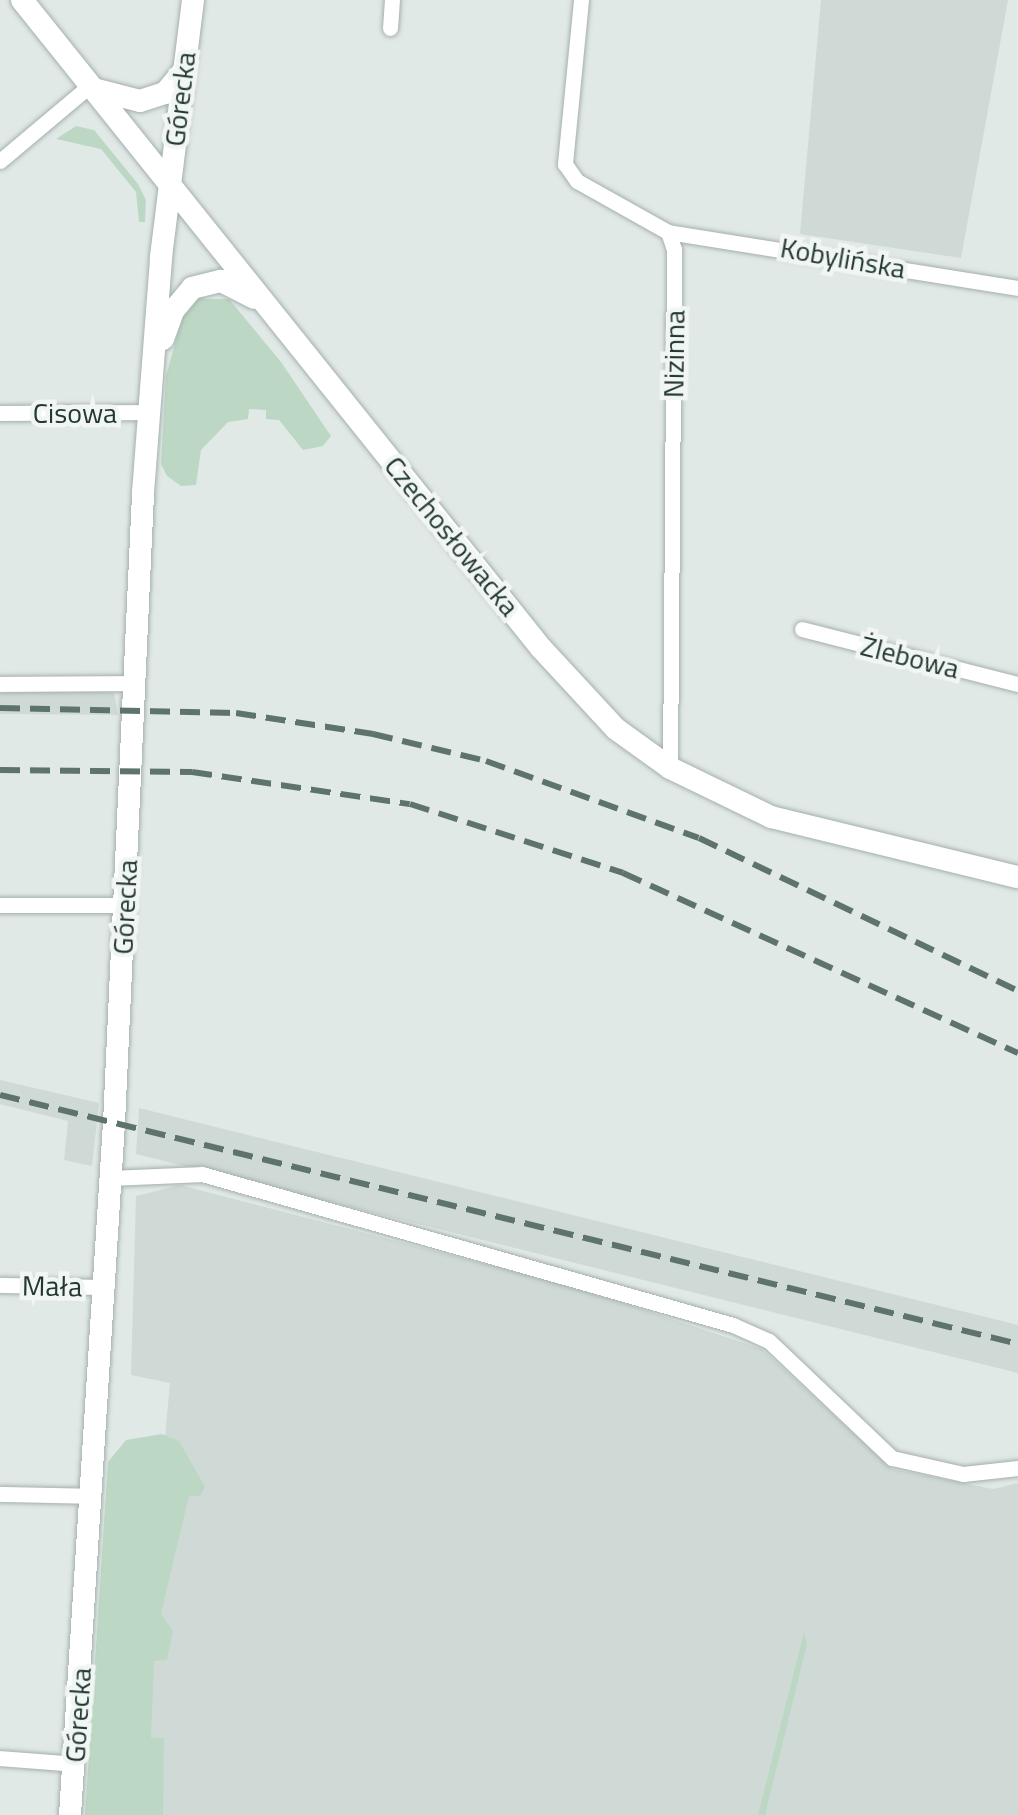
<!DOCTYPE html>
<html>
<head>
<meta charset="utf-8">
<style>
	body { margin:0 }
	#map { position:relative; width:1018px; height:1815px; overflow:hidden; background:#e1e9e6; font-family:"Titillium Web",sans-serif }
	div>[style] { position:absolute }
	.built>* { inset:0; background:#cfd9d5 }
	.green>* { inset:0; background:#bcd8c5 }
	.roads { filter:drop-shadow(0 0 2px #a4b0ad) drop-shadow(0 0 2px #a4b0ad) }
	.street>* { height:15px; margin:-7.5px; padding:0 7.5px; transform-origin:7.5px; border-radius:7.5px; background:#fff }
	.secondary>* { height:22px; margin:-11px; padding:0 11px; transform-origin:11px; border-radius:11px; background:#fff }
	.rail>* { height:6px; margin-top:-3px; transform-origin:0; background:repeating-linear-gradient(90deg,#5e736e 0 20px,transparent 0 30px) }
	span { translate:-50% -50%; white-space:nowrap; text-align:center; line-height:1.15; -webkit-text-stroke:9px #f1f6f4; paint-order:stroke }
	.street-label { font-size:28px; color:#233833 }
</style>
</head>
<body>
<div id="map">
	<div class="built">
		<div style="clip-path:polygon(821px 0,1008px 0,961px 258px,800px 234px)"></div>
		<div style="clip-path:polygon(93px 691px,114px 693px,118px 715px,0 714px,0 693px)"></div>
		<div style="clip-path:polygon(0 1080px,99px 1103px,92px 1166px,64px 1160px,68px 1121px,0 1104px)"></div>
		<div style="clip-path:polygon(139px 1108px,1018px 1325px,1018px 1373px,136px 1154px)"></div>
		<div style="clip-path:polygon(180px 1185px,574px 1287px,762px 1349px,892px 1469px,993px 1489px,1018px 1483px,1018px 1815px,148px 1815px,143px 1675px,170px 1383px,131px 1375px,136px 1196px)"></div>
	</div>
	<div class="green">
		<div style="clip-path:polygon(76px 126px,94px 130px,138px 184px,146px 200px,145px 222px,139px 222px,136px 192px,101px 149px,56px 139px)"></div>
		<div style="clip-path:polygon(201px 292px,204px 299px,229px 299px,281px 362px,331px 436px,323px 446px,303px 450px,279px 420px,266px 419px,266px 410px,249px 409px,248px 419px,228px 422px,201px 450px,196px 485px,181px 486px,167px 476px,161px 464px,166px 376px,184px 311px)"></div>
		<div style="clip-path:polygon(162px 1434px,179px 1441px,205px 1487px,200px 1496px,189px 1496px,166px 1592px,161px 1614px,173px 1631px,167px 1660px,154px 1661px,151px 1738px,164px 1738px,163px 1815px,85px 1815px,108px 1462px,126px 1440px)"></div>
		<div style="clip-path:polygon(804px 1632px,807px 1644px,765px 1815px,758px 1815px)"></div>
	</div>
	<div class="roads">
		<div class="street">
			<div style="left:581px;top:0;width:165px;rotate:95.6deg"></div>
			<div style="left:565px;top:164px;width:21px;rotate:55deg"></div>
			<div style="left:577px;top:181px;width:104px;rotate:29.3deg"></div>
			<div style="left:668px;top:232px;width:18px;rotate:71deg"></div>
			<div style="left:674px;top:249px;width:519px;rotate:90.44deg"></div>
			<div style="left:390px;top:28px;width:28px;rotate:-86deg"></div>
			<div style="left:0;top:161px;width:116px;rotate:-40.1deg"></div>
			<div style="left:668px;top:232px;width:354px;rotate:9.1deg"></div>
			<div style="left:0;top:413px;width:150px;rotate:-0.4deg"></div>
			<div style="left:802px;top:629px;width:223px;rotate:14.3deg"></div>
			<div style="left:0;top:684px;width:135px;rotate:-0.4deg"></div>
			<div style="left:0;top:905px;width:125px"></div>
			<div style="left:111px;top:1178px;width:91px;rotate:-2.5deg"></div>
			<div style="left:202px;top:1174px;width:552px;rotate:15.87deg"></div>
			<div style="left:733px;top:1325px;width:39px;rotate:24deg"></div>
			<div style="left:769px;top:1341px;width:170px;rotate:43.6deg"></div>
			<div style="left:892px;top:1458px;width:73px;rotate:12.7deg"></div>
			<div style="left:963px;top:1474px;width:55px;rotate:-6.2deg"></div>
			<div style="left:0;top:1285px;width:105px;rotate:1.1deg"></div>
			<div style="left:0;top:1494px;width:92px;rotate:1.2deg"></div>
			<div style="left:0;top:1758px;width:76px;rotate:4.5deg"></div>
		</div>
		<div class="secondary">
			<div style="left:22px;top:0;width:830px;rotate:51.31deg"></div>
			<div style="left:541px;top:648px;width:110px;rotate:47.2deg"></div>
			<div style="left:616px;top:729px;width:67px;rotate:35.8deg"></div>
			<div style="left:670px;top:768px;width:112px;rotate:25.9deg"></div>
			<div style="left:771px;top:817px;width:254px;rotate:13.7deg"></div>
			<div style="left:97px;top:90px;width:44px;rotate:14.3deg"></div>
			<div style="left:140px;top:101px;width:26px;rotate:-18deg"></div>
			<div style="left:165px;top:93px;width:26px;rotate:-50deg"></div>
			<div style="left:163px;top:339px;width:30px;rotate:-70deg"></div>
			<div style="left:173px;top:311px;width:30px;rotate:-50deg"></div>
			<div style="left:192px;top:288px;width:30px;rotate:-14deg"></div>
			<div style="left:221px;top:281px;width:37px;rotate:27deg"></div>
			<div style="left:70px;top:1815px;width:693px;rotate:-86.36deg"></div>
			<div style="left:114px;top:1123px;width:631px;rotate:-87.36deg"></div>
			<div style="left:143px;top:493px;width:237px;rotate:-85.6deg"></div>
			<div style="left:161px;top:257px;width:259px;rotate:-82.9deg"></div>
		</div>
	</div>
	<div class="rail">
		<div style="left:0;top:708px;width:236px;rotate:1.2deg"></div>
		<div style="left:236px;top:713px;width:139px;rotate:8.7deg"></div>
		<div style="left:373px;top:734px;width:116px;rotate:13.4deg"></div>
		<div style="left:486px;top:761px;width:226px;rotate:19.9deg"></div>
		<div style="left:699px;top:838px;width:354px;rotate:25.6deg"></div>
		<div style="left:0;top:770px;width:192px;rotate:0.6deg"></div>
		<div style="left:192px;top:772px;width:220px;rotate:8.4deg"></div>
		<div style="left:410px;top:804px;width:224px;rotate:17.9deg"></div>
		<div style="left:623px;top:873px;width:434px;rotate:24.5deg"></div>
		<div style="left:0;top:1095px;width:1048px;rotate:13.74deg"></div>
	</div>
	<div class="street-label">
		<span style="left:180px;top:99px;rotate:-83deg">Górecka</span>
		<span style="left:843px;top:258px;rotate:10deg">Kobylińska</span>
		<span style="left:674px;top:354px;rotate:-89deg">Nizinna</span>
		<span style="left:75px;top:413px">Cisowa</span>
		<span style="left:452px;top:536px;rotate:51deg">Czechosłowacka</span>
		<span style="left:910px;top:657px;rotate:14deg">Żlebowa</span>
		<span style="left:125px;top:907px;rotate:-87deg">Górecka</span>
		<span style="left:52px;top:1286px;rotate:1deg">Mała</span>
		<span style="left:78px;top:1715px;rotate:-86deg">Górecka</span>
	</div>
</div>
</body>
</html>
